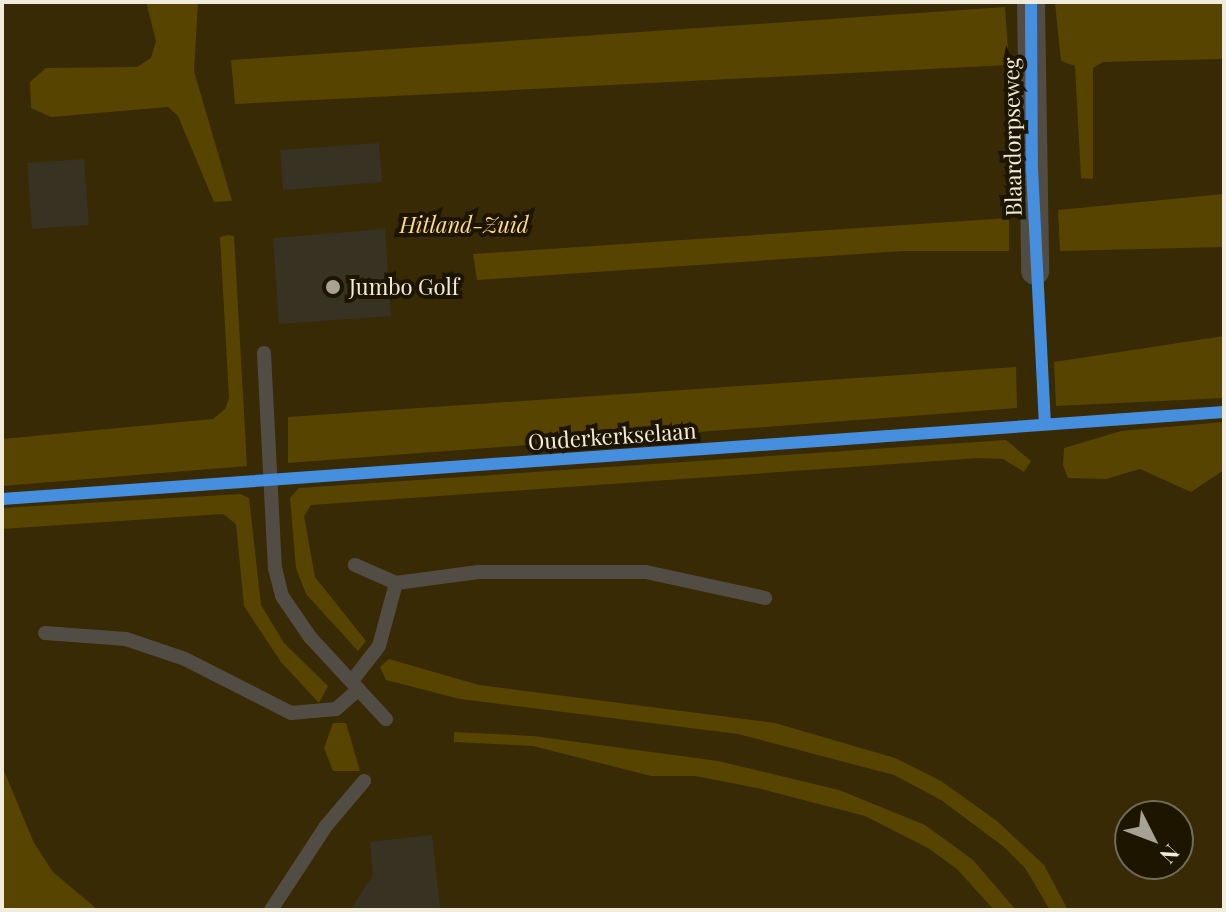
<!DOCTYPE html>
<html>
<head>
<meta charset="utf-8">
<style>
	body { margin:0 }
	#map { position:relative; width:1226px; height:912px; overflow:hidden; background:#201a0d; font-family:"Playfair Display",serif }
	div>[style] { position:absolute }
	.green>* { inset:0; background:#372a04 }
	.water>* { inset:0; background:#584401 }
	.building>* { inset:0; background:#383223 }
	.lane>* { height:14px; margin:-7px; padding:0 7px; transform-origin:7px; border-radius:7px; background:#524d44 }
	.street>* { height:28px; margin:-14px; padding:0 14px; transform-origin:14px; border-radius:14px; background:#524d44 }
	.cycleway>* { height:12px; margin:-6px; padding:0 6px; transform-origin:6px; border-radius:6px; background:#468fdf }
	.dots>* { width:22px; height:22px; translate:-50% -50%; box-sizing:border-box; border:4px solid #1e1500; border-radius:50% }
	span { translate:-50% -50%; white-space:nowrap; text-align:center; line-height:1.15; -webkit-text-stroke:8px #1e1500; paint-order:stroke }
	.street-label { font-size:22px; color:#f0ebdb }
	.park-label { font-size:22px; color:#fedd83; font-style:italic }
	.poi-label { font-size:22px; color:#f0ebdb }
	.left { translate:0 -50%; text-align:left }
	.frame { position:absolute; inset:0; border:4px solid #f0ebdb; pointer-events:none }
	.north { position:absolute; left:1114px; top:800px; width:80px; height:80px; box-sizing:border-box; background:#1e1500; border:2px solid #726b58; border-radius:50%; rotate:132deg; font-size:22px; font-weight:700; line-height:32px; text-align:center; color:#f0ebdb }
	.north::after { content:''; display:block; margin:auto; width:28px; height:36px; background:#a7a293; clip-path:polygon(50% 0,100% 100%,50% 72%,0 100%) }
</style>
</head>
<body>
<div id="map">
	<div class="green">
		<div style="clip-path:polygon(evenodd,2px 2px,1224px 2px,1224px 910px,2px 910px,2px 2px,1130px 816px,1178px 816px,1178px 864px,1130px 864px,1130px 816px)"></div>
	</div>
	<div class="water">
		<div style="clip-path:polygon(146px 2px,198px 2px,194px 71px,232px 201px,214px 202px,178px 116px,168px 107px,51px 117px,31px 108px,30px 82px,46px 68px,137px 67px,151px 58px,156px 41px)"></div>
		<div style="clip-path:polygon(1224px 2px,1224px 59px,1103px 62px,1093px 68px,1093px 179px,1081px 178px,1075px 66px,1061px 61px,1055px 3px)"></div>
		<div style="clip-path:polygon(1005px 7px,1009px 65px,235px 104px,231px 60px)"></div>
		<div style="clip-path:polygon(1224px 194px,1224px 247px,1060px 251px,1058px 210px)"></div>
		<div style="clip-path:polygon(1009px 218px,1009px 251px,903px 251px,477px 280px,473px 254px)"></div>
		<div style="clip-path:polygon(228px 235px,234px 236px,247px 466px,2px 486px,2px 439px,213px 419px,225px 409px,229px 398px,220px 237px)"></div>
		<div style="clip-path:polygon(1224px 336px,1224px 398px,1056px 406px,1054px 362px)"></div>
		<div style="clip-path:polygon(1016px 367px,1017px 408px,288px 463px,288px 417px)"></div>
		<div style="clip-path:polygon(1224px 422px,1224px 470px,1191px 492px,1140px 469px,1106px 479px,1068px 478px,1063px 465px,1064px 448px,1121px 431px)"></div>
		<div style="clip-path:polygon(1006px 440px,1031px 461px,1024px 472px,1003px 459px,979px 458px,311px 505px,304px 516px,315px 577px,366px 641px,358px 651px,306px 594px,296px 568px,290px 498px,299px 488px)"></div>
		<div style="clip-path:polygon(241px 494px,249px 498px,261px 605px,284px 643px,328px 686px,319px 703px,281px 662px,244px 606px,236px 524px,223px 514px,2px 529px,2px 508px)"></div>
		<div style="clip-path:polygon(389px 659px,479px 685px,775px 723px,895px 758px,941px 781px,997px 821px,1044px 865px,1068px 910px,1050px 910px,1025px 868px,1004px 847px,941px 800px,894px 775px,738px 734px,460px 699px,386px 680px,380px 667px)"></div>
		<div style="clip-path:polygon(333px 723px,346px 723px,360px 771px,333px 771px,324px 748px)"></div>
		<div style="clip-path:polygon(454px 732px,533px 736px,718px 761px,839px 790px,925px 825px,973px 860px,1016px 910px,994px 910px,957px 869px,928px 848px,865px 816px,757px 788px,695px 776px,651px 776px,533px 746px,454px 742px)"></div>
		<div style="clip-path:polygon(2px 766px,34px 843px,53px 872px,98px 910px,2px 910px)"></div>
	</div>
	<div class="building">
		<div style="clip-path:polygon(379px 143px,382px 182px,283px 190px,280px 150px)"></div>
		<div style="clip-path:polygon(84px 159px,89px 225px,32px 229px,27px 163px)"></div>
		<div style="clip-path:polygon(385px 229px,391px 316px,279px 324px,273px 238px)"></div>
		<div style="clip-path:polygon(432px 835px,440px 908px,350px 910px,373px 875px,370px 842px)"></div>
	</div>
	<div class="lane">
		<div style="left:264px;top:353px;width:215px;rotate:87.1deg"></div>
		<div style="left:275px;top:568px;width:29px;rotate:76deg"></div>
		<div style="left:282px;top:596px;width:50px;rotate:55.7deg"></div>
		<div style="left:310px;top:637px;width:112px;rotate:47.2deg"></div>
		<div style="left:396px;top:583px;width:83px;rotate:-7.6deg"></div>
		<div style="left:478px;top:572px;width:168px"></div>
		<div style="left:646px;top:572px;width:122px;rotate:12.3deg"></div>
		<div style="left:45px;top:633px;width:81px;rotate:4.2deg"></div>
		<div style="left:126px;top:639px;width:62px;rotate:18.7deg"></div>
		<div style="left:185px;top:659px;width:119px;rotate:27deg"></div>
		<div style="left:291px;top:713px;width:45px;rotate:-5.1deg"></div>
		<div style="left:336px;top:709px;width:30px;rotate:-41deg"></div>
		<div style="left:352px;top:681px;width:44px;rotate:-52.4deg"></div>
		<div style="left:379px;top:646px;width:65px;rotate:-74.9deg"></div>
		<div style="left:396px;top:583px;width:45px;rotate:-156.3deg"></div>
		<div style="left:271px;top:910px;width:100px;rotate:-56.8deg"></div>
		<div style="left:326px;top:826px;width:59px;rotate:-49.8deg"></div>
	</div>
	<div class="street">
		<div style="left:1031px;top:2px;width:269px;rotate:89.1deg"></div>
	</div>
	<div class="cycleway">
		<div style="left:1031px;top:2px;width:167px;rotate:89.7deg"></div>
		<div style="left:1032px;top:169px;width:255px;rotate:87.1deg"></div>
		<div style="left:2px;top:499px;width:1225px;rotate:-4.07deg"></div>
	</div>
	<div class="dots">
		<div style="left:333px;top:287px;background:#a7a293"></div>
	</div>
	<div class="street-label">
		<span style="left:1012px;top:137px;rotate:-91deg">Blaardorpseweg</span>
		<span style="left:612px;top:436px;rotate:-4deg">Ouderkerkselaan</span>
	</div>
	<div class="park-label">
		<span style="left:464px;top:225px">Hitland-Zuid</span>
	</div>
	<div class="poi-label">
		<span class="left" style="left:349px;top:287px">Jumbo Golf</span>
	</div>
	<div class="frame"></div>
	<div class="north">N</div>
</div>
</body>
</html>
